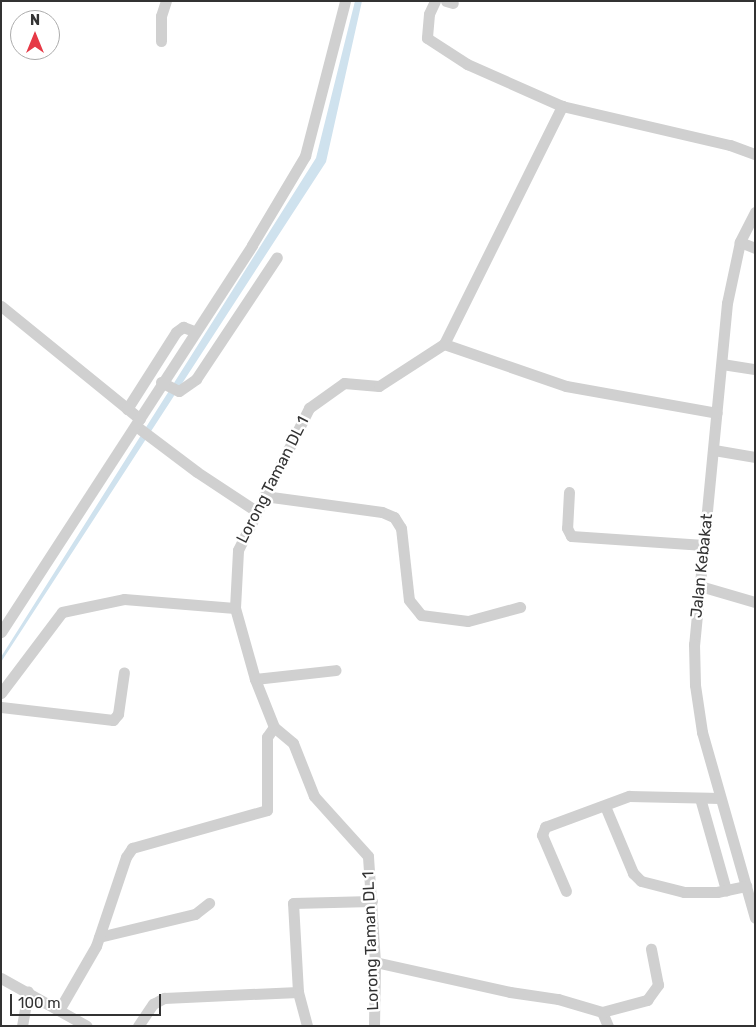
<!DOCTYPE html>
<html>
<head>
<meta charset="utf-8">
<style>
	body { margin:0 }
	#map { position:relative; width:756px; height:1027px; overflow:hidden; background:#fff; font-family:Rubik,sans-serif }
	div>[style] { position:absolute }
	.water>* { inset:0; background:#cfe2ee }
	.minor>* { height:11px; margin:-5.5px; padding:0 5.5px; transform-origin:5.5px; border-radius:5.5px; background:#d0d0d0 }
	span { translate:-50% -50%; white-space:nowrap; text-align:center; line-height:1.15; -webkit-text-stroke:5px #fff; paint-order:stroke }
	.street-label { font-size:16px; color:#333 }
	.frame { position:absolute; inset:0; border:2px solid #333; pointer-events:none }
	.north { position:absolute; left:10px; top:10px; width:50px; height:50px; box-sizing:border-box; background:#fff; border:1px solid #adadad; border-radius:50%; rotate:0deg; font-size:14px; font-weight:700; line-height:20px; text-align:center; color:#333 }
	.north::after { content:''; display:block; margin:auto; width:18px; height:22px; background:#e63946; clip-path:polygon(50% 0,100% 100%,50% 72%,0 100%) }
	.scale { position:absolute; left:10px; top:994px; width:151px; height:22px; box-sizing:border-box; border:2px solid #333; border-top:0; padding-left:6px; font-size:15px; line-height:18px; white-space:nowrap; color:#333; -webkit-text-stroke:4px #fff; paint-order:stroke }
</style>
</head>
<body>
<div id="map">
	<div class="water">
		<div style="clip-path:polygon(355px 1px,362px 1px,326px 162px,1px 662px,1px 657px,316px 158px)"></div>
	</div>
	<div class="minor">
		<div style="left:435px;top:1px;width:14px;rotate:115deg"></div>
		<div style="left:429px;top:14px;width:24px;rotate:95deg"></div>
		<div style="left:427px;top:38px;width:48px;rotate:33deg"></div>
		<div style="left:467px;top:64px;width:104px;rotate:23.9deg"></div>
		<div style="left:562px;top:106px;width:172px;rotate:13.1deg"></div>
		<div style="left:730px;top:145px;width:27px;rotate:20deg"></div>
		<div style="left:446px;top:1px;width:7px;rotate:16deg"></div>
		<div style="left:161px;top:41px;width:25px;rotate:-90deg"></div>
		<div style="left:161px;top:16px;width:16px;rotate:-72deg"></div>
		<div style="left:755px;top:212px;width:34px;rotate:117deg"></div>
		<div style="left:740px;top:242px;width:62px;rotate:102deg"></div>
		<div style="left:727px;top:303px;width:343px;rotate:95.5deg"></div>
		<div style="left:694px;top:644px;width:41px;rotate:88.6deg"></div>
		<div style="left:695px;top:685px;width:48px;rotate:81.5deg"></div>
		<div style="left:702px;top:732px;width:193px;rotate:74.1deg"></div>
		<div style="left:740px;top:242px;width:16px;rotate:22deg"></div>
		<div style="left:1px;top:306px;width:179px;rotate:39.1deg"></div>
		<div style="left:444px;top:344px;width:266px;rotate:-63.6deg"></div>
		<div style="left:722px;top:364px;width:33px;rotate:9deg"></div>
		<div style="left:161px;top:382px;width:20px;rotate:27deg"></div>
		<div style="left:179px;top:391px;width:21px;rotate:-35deg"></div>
		<div style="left:196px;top:379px;width:146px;rotate:-56.4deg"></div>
		<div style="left:127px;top:409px;width:91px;rotate:-57.5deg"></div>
		<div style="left:176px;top:332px;width:9px;rotate:-36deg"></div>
		<div style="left:183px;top:327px;width:12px;rotate:20deg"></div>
		<div style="left:136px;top:426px;width:76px;rotate:37deg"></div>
		<div style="left:197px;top:472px;width:71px;rotate:33.5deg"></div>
		<div style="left:714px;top:450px;width:42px;rotate:9.7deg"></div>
		<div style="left:569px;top:492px;width:36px;rotate:93deg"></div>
		<div style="left:567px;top:528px;width:9px;rotate:63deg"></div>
		<div style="left:571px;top:536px;width:133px;rotate:3.9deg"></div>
		<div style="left:264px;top:496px;width:119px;rotate:7.7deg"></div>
		<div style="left:382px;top:512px;width:13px;rotate:23deg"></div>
		<div style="left:394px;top:517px;width:13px;rotate:58deg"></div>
		<div style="left:401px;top:528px;width:72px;rotate:83.7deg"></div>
		<div style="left:409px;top:600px;width:19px;rotate:51deg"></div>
		<div style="left:421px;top:615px;width:47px;rotate:7.3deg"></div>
		<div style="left:468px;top:621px;width:54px;rotate:-15.1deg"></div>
		<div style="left:700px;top:586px;width:57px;rotate:16.2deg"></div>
		<div style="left:1px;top:632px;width:461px;rotate:-57deg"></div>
		<div style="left:252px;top:245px;width:104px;rotate:-59.2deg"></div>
		<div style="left:305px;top:156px;width:160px;rotate:-75.5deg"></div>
		<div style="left:255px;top:679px;width:81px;rotate:-6.3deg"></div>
		<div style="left:1px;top:693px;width:101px;rotate:-53deg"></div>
		<div style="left:62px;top:612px;width:63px;rotate:-11.8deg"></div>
		<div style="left:124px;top:599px;width:111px;rotate:4.6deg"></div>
		<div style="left:1px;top:707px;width:113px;rotate:6.6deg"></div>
		<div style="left:113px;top:720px;width:8px;rotate:-50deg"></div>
		<div style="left:118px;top:714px;width:42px;rotate:-81.9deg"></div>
		<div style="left:700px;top:798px;width:96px;rotate:74.2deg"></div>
		<div style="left:605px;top:806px;width:73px;rotate:67.3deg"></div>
		<div style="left:633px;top:873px;width:11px;rotate:45deg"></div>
		<div style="left:641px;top:881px;width:44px;rotate:14.3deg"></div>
		<div style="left:684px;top:892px;width:33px"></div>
		<div style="left:717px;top:892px;width:30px;rotate:-12deg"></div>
		<div style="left:566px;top:891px;width:61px;rotate:-113.2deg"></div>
		<div style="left:542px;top:835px;width:9px;rotate:-69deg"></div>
		<div style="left:545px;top:827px;width:90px;rotate:-20.3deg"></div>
		<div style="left:629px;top:796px;width:91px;rotate:1.3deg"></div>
		<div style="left:99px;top:937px;width:99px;rotate:-13.5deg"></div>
		<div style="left:195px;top:914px;width:18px;rotate:-38deg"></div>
		<div style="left:375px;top:962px;width:138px;rotate:12.5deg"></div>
		<div style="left:510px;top:992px;width:49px;rotate:8.3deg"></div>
		<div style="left:558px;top:999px;width:46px;rotate:16.5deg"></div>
		<div style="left:602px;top:1012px;width:15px;rotate:67deg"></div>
		<div style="left:1px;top:978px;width:98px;rotate:29.2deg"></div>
		<div style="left:298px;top:992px;width:89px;rotate:-93.2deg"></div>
		<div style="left:293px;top:903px;width:79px;rotate:-1.5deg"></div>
		<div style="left:59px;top:1010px;width:74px;rotate:-60deg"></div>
		<div style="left:96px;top:946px;width:94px;rotate:-71.4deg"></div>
		<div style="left:126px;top:857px;width:11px;rotate:-56deg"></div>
		<div style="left:132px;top:848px;width:140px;rotate:-15.7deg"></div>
		<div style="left:267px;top:810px;width:73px;rotate:-90deg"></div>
		<div style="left:267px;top:737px;width:12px;rotate:-55deg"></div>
		<div style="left:602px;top:1012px;width:47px;rotate:-14.9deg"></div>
		<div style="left:647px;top:1000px;width:19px;rotate:-54deg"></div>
		<div style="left:658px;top:985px;width:37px;rotate:-101deg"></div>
		<div style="left:22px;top:1026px;width:35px;rotate:-80deg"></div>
		<div style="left:138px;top:1026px;width:27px;rotate:-56deg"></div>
		<div style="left:153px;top:1004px;width:13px;rotate:-29deg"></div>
		<div style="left:164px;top:998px;width:134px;rotate:-2.6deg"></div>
		<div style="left:298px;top:992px;width:35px;rotate:75deg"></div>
		<div style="left:374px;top:1026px;width:64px;rotate:-89.1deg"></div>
		<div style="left:375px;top:962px;width:106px;rotate:-93.8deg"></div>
		<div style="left:368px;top:856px;width:81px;rotate:-132deg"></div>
		<div style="left:314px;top:796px;width:57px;rotate:-111.6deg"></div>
		<div style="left:293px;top:743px;width:25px;rotate:-140deg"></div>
		<div style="left:274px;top:727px;width:52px;rotate:-111.6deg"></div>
		<div style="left:255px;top:679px;width:74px;rotate:-105.7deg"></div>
		<div style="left:235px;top:608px;width:58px;rotate:-87deg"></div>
		<div style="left:238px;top:550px;width:159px;rotate:-63.4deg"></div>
		<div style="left:309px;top:408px;width:43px;rotate:-35.5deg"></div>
		<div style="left:344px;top:383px;width:35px;rotate:5deg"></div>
		<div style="left:379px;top:386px;width:77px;rotate:-32.9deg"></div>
		<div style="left:444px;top:344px;width:129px;rotate:19deg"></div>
		<div style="left:566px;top:386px;width:153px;rotate:10.1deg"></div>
	</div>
	<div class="street-label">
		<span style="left:273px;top:480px;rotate:-63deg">Lorong Taman DL 1</span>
		<span style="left:702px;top:566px;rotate:-84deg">Jalan Kebakat</span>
		<span style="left:371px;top:941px;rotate:-92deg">Lorong Taman DL 1</span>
	</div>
	<div class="frame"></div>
	<div class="north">N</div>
	<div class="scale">100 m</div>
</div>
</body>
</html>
